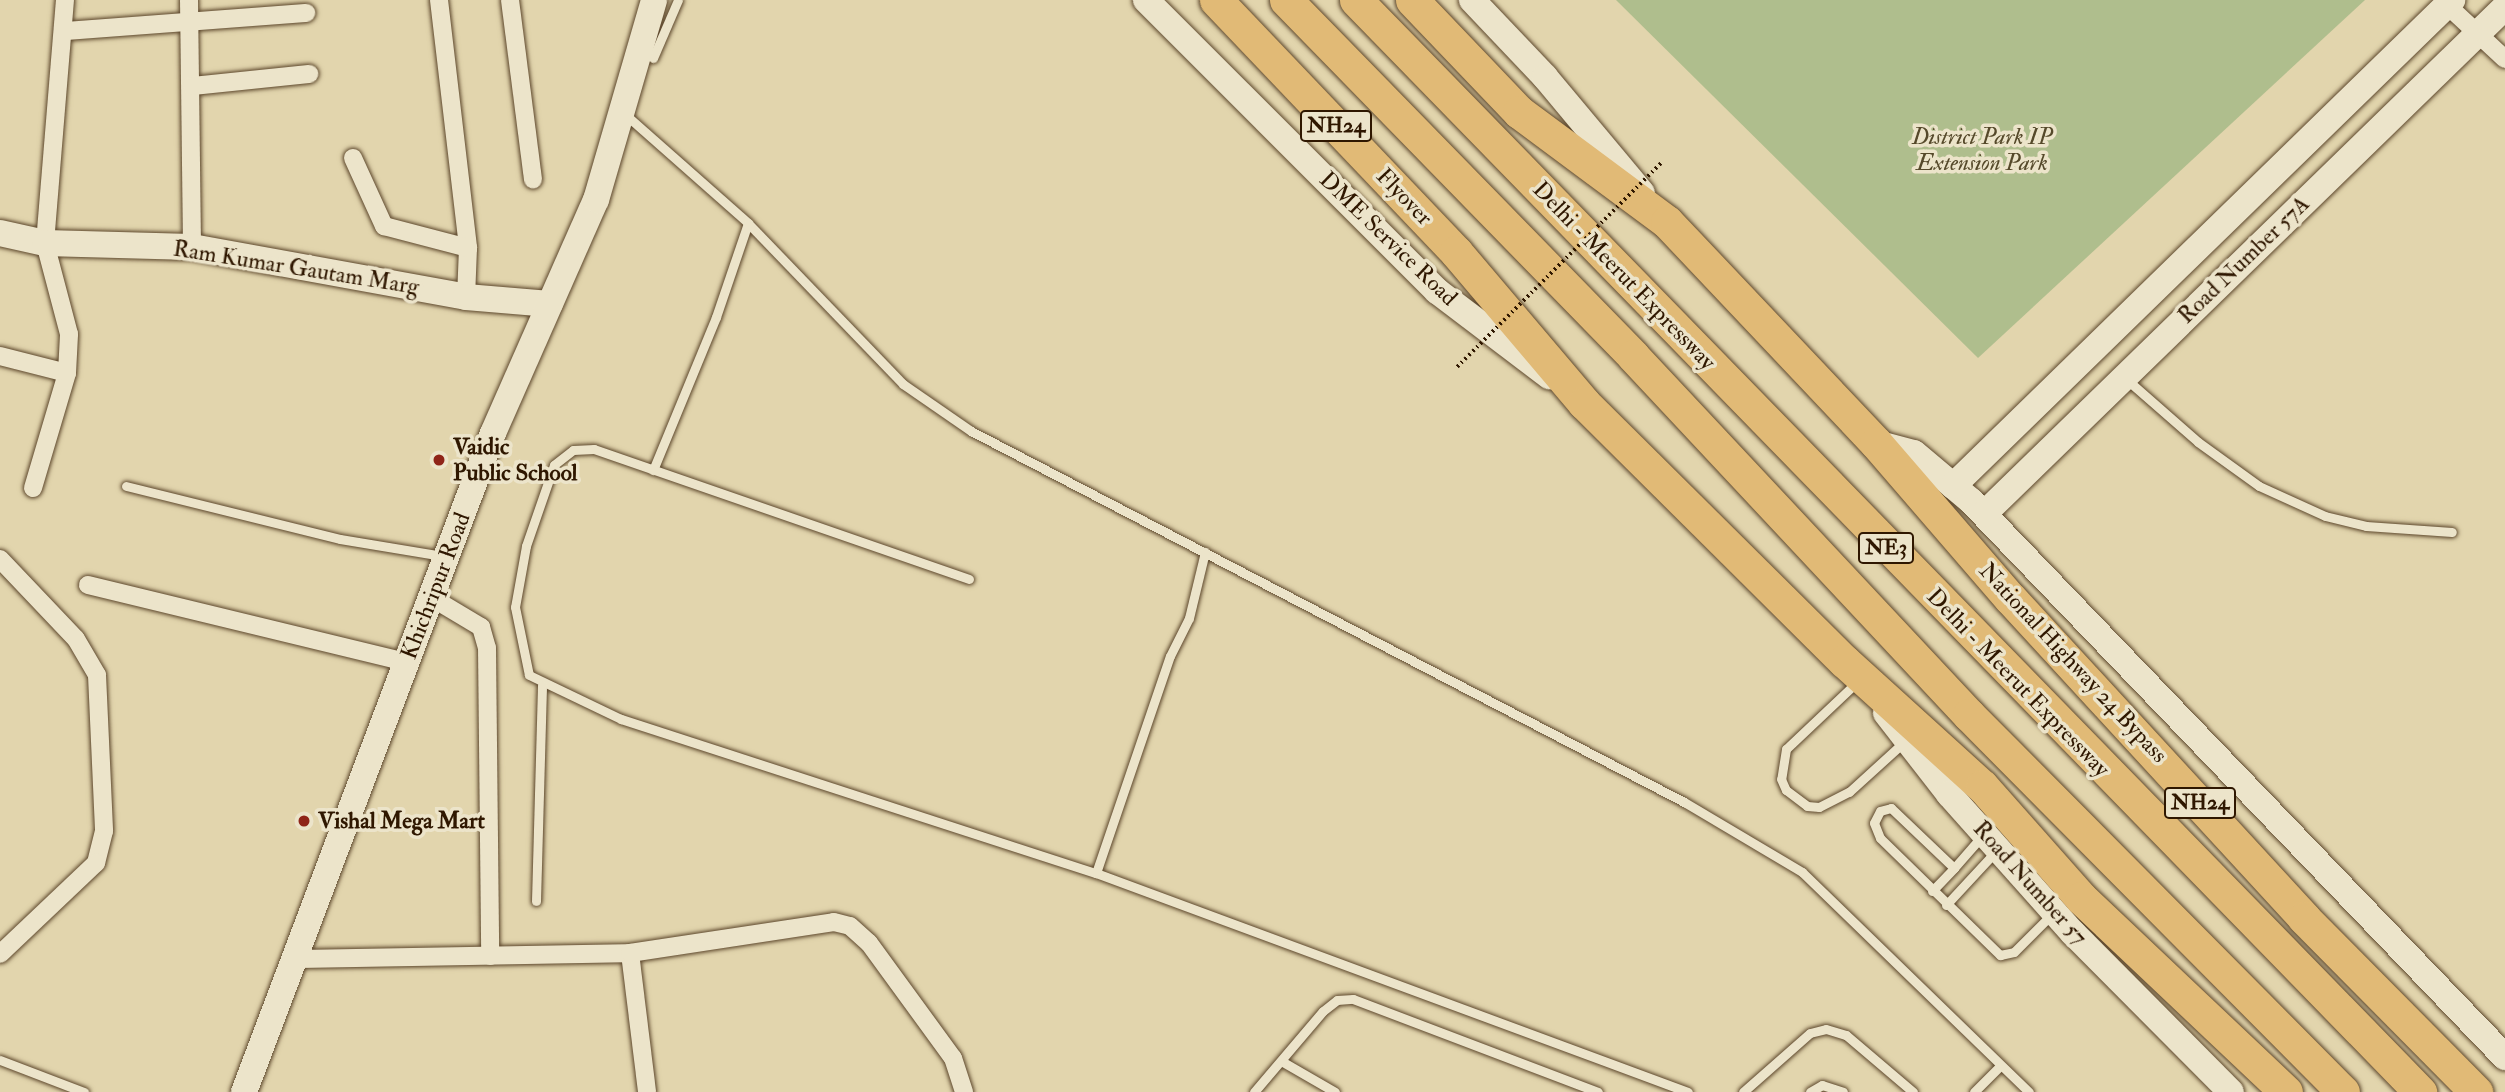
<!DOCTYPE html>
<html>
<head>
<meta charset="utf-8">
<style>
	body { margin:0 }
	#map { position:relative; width:2505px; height:1092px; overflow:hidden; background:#e2d5ad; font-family:"IM FELL Double Pica",serif }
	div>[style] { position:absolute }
	.green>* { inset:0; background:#afbe8d }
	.roads { filter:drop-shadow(0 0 2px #5c462b) drop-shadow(0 0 2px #5c462b) }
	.lane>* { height:9px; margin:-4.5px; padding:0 4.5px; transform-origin:4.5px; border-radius:4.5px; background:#ece4ca }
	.street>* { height:18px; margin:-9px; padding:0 9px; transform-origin:9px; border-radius:9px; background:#ece4ca }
	.secondary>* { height:26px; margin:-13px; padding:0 13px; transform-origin:13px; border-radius:13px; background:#ece4ca }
	.highway>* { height:33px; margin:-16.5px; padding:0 16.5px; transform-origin:16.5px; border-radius:16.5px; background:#e1ba76 }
	.path-bridge>* { height:3.5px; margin-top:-1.75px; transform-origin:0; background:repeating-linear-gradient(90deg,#2f1700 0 2px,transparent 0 5.5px) }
	.dots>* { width:19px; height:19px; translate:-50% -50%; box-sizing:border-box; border:4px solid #ece4ca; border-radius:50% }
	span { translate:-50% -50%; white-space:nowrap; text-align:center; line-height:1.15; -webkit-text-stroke:7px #ece4ca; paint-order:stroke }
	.shield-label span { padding:2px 5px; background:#ece4ca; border:2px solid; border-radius:5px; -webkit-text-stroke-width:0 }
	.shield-label { font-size:21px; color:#2f1700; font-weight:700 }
	.park-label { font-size:23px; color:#55492a; font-style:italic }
	.street-label { font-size:23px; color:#2f1700 }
	.poi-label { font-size:23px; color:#2f1700; font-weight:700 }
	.left { translate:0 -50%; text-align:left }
</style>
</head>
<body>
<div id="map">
	<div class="green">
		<div style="clip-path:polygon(1616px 0,2365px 0,1978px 358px)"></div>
	</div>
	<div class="roads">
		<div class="lane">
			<div style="left:653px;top:58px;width:63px;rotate:-66.7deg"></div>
			<div style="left:626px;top:115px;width:163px;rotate:41.5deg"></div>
			<div style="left:748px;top:223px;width:223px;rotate:46.1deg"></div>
			<div style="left:903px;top:384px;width:83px;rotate:34.7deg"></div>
			<div style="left:971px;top:431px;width:804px;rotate:27.49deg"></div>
			<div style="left:1684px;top:802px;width:137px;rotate:30.7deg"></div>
			<div style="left:1802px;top:872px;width:316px;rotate:44.1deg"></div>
			<div style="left:2125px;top:378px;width:97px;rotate:41.2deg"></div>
			<div style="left:2198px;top:442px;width:75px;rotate:35.8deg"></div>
			<div style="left:2259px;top:486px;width:72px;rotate:24.4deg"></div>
			<div style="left:2325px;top:516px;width:42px;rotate:13.7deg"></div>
			<div style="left:2366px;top:526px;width:86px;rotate:4deg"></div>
			<div style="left:653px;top:470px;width:165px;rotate:-67.6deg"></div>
			<div style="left:716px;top:317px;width:99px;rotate:-71.2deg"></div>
			<div style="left:126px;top:486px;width:220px;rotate:13.9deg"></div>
			<div style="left:340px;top:539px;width:104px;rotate:9.4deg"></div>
			<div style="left:969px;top:579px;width:397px;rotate:-160.9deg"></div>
			<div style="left:594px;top:449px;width:21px;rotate:177deg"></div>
			<div style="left:573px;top:450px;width:24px;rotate:142deg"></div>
			<div style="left:554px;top:465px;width:86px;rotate:109.1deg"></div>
			<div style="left:526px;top:546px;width:62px;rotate:100.2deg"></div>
			<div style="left:515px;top:607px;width:69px;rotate:78.4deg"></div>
			<div style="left:529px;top:675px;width:102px;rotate:25.6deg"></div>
			<div style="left:621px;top:719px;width:499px;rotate:18deg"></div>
			<div style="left:1096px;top:873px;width:631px;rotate:20.3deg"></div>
			<div style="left:1858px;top:681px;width:99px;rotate:136.6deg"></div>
			<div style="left:1786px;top:749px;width:30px;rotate:99deg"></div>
			<div style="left:1781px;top:779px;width:12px;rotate:66deg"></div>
			<div style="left:1786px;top:790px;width:26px;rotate:37deg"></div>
			<div style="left:1807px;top:806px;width:12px;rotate:5deg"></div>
			<div style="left:1819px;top:807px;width:34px;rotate:-27deg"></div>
			<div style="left:1849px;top:792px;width:76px;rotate:-42.3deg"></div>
			<div style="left:1982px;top:836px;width:43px;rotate:131.2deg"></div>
			<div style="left:1954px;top:868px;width:87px;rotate:-136.4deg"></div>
			<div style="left:1891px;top:808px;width:11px;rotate:165deg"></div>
			<div style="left:1880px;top:811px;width:13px;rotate:117deg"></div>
			<div style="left:1874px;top:823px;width:16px;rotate:68deg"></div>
			<div style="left:1880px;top:838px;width:168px;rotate:44.3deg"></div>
			<div style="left:2000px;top:955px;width:14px;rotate:-12deg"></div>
			<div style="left:2014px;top:952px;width:55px;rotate:-45deg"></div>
			<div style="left:1096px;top:873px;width:229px;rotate:-71.2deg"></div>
			<div style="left:1170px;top:656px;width:42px;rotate:-63.4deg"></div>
			<div style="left:1189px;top:618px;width:68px;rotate:-76.4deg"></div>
			<div style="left:1932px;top:891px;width:32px;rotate:-46deg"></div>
			<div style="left:536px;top:901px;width:216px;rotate:-88.4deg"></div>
			<div style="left:1946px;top:905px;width:75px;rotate:-47.2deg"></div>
			<div style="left:0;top:1060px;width:90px;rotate:20.9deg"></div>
			<div style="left:1283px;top:1062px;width:60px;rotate:30deg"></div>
			<div style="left:1254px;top:1092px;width:106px;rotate:-49.6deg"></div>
			<div style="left:1323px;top:1011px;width:18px;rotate:-38deg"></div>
			<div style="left:1337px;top:1000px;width:16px;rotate:-4deg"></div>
			<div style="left:1353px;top:999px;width:262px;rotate:20.8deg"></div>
			<div style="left:1743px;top:1092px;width:89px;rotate:-41.4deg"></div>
			<div style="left:1810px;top:1033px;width:16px;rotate:-14deg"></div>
			<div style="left:1826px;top:1029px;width:21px;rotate:17deg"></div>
			<div style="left:1846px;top:1035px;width:88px;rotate:40.4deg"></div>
			<div style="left:1810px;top:1092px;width:14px;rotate:-30deg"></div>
			<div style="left:1822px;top:1085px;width:22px;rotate:18deg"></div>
			<div style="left:1974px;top:1092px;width:35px;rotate:-45deg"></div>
		</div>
		<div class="street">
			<div style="left:189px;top:0;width:247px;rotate:89.3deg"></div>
			<div style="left:439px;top:0;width:250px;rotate:83.3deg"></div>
			<div style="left:468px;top:248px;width:49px;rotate:92.3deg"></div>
			<div style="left:510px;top:0;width:181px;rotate:82.7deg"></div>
			<div style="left:2447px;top:5px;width:79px;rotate:43deg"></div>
			<div style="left:65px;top:31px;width:242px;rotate:-4.3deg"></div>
			<div style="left:192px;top:86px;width:118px;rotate:-5.9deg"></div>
			<div style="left:353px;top:158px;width:75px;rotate:65.5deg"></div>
			<div style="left:384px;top:226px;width:87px;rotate:14.7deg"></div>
			<div style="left:0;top:356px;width:69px;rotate:14.2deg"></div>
			<div style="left:33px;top:488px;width:120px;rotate:-73.5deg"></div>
			<div style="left:67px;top:373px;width:39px;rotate:-87deg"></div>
			<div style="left:69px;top:334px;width:94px;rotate:-104.8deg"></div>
			<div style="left:45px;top:243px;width:244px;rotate:-85.3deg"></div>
			<div style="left:0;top:559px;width:110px;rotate:46.5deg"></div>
			<div style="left:76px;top:639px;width:42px;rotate:59.7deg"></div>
			<div style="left:97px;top:675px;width:156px;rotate:87.4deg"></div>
			<div style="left:104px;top:831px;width:33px;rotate:104deg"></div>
			<div style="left:96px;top:863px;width:132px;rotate:136.5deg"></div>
			<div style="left:88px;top:585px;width:327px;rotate:13.6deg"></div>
			<div style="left:434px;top:599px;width:55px;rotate:30.8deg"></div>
			<div style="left:481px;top:627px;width:22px;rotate:74deg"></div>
			<div style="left:487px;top:648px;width:308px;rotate:89.4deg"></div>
			<div style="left:630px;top:953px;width:140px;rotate:83deg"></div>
			<div style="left:294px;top:959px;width:336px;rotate:-1deg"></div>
			<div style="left:630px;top:953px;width:206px;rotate:-8.6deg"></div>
			<div style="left:834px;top:922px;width:16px;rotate:14deg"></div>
			<div style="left:850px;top:926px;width:25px;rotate:42deg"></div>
			<div style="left:869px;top:943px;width:142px;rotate:53.9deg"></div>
			<div style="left:953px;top:1058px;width:36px;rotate:72deg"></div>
		</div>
		<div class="secondary">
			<div style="left:1146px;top:0;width:412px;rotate:45deg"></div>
			<div style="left:1437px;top:291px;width:141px;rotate:37.2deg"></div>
			<div style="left:1472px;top:0;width:106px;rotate:46.5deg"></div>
			<div style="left:1545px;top:77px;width:151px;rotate:50.1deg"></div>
			<div style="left:0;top:233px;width:46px;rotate:12.5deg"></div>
			<div style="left:45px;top:243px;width:147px;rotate:1.6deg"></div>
			<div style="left:192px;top:247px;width:279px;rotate:10.3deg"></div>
			<div style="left:466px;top:297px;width:84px;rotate:4.8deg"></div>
			<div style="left:1876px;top:443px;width:39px;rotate:15deg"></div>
			<div style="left:1914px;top:453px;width:75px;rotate:40.1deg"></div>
			<div style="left:1971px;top:501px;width:771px;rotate:46.16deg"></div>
			<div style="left:1953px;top:486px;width:697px;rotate:-44.24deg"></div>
			<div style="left:1984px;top:514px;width:727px;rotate:-44.22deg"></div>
			<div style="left:1886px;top:713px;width:103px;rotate:52.1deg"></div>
			<div style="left:1949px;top:794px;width:186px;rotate:48.3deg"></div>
			<div style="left:2073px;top:933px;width:224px;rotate:45.2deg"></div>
			<div style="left:244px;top:1092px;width:704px;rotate:-69.3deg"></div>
			<div style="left:493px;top:433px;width:255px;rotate:-66.2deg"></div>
			<div style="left:596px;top:200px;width:208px;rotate:-73.8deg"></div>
		</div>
		<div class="highway">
			<div style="left:1216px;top:0;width:348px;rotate:46.4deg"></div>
			<div style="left:1456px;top:252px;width:198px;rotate:49.7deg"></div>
			<div style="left:1584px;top:403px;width:366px;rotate:44.8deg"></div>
			<div style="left:1844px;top:661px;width:186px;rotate:42.2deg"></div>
			<div style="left:1982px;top:786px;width:149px;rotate:48.5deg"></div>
			<div style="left:2081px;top:898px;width:282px;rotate:43.4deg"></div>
			<div style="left:1286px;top:0;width:497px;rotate:45.7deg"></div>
			<div style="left:1633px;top:356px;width:492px;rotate:46.9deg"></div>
			<div style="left:1969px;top:715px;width:531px;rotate:45.23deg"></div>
			<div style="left:1356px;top:0;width:1525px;rotate:45.74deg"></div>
			<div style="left:1412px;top:0;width:155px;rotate:46.3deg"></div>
			<div style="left:1519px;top:112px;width:184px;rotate:36.6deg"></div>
			<div style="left:1667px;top:222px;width:304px;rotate:46.6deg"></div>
			<div style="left:1876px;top:443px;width:205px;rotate:49.2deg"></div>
			<div style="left:2010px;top:598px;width:435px;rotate:47.4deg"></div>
			<div style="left:2304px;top:918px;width:245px;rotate:45.3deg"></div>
		</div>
	</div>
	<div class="path-bridge">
		<div style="left:1457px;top:367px;width:290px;rotate:-45deg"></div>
	</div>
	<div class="dots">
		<div style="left:439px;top:460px;background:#8f2418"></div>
		<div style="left:304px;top:821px;background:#8f2418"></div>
	</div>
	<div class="shield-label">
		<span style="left:1336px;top:126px">NH24</span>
		<span style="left:1886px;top:548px">NE3</span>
		<span style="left:2200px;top:803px">NH24</span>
	</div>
	<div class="park-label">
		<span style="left:1982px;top:150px">District Park IP<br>Extension Park</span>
	</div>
	<div class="street-label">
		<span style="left:1404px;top:197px;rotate:46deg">Flyover</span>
		<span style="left:1388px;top:239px;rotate:44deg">DME Service Road</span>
		<span style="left:2244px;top:260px;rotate:-44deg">Road Number 57A</span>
		<span style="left:296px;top:268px;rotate:9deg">Ram Kumar Gautam Marg</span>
		<span style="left:1624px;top:276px;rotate:46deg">Delhi - Meerut Expressway</span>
		<span style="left:436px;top:586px;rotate:-69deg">Khichripur Road</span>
		<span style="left:2073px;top:663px;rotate:47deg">National Highway 24 Bypass</span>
		<span style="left:2018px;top:683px;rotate:46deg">Delhi - Meerut Expressway</span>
		<span style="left:2030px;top:883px;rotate:48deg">Road Number 57</span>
	</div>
	<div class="poi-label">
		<span class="left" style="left:453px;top:460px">Vaidic<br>Public School</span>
		<span class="left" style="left:318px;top:821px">Vishal Mega Mart</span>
	</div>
</div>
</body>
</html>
